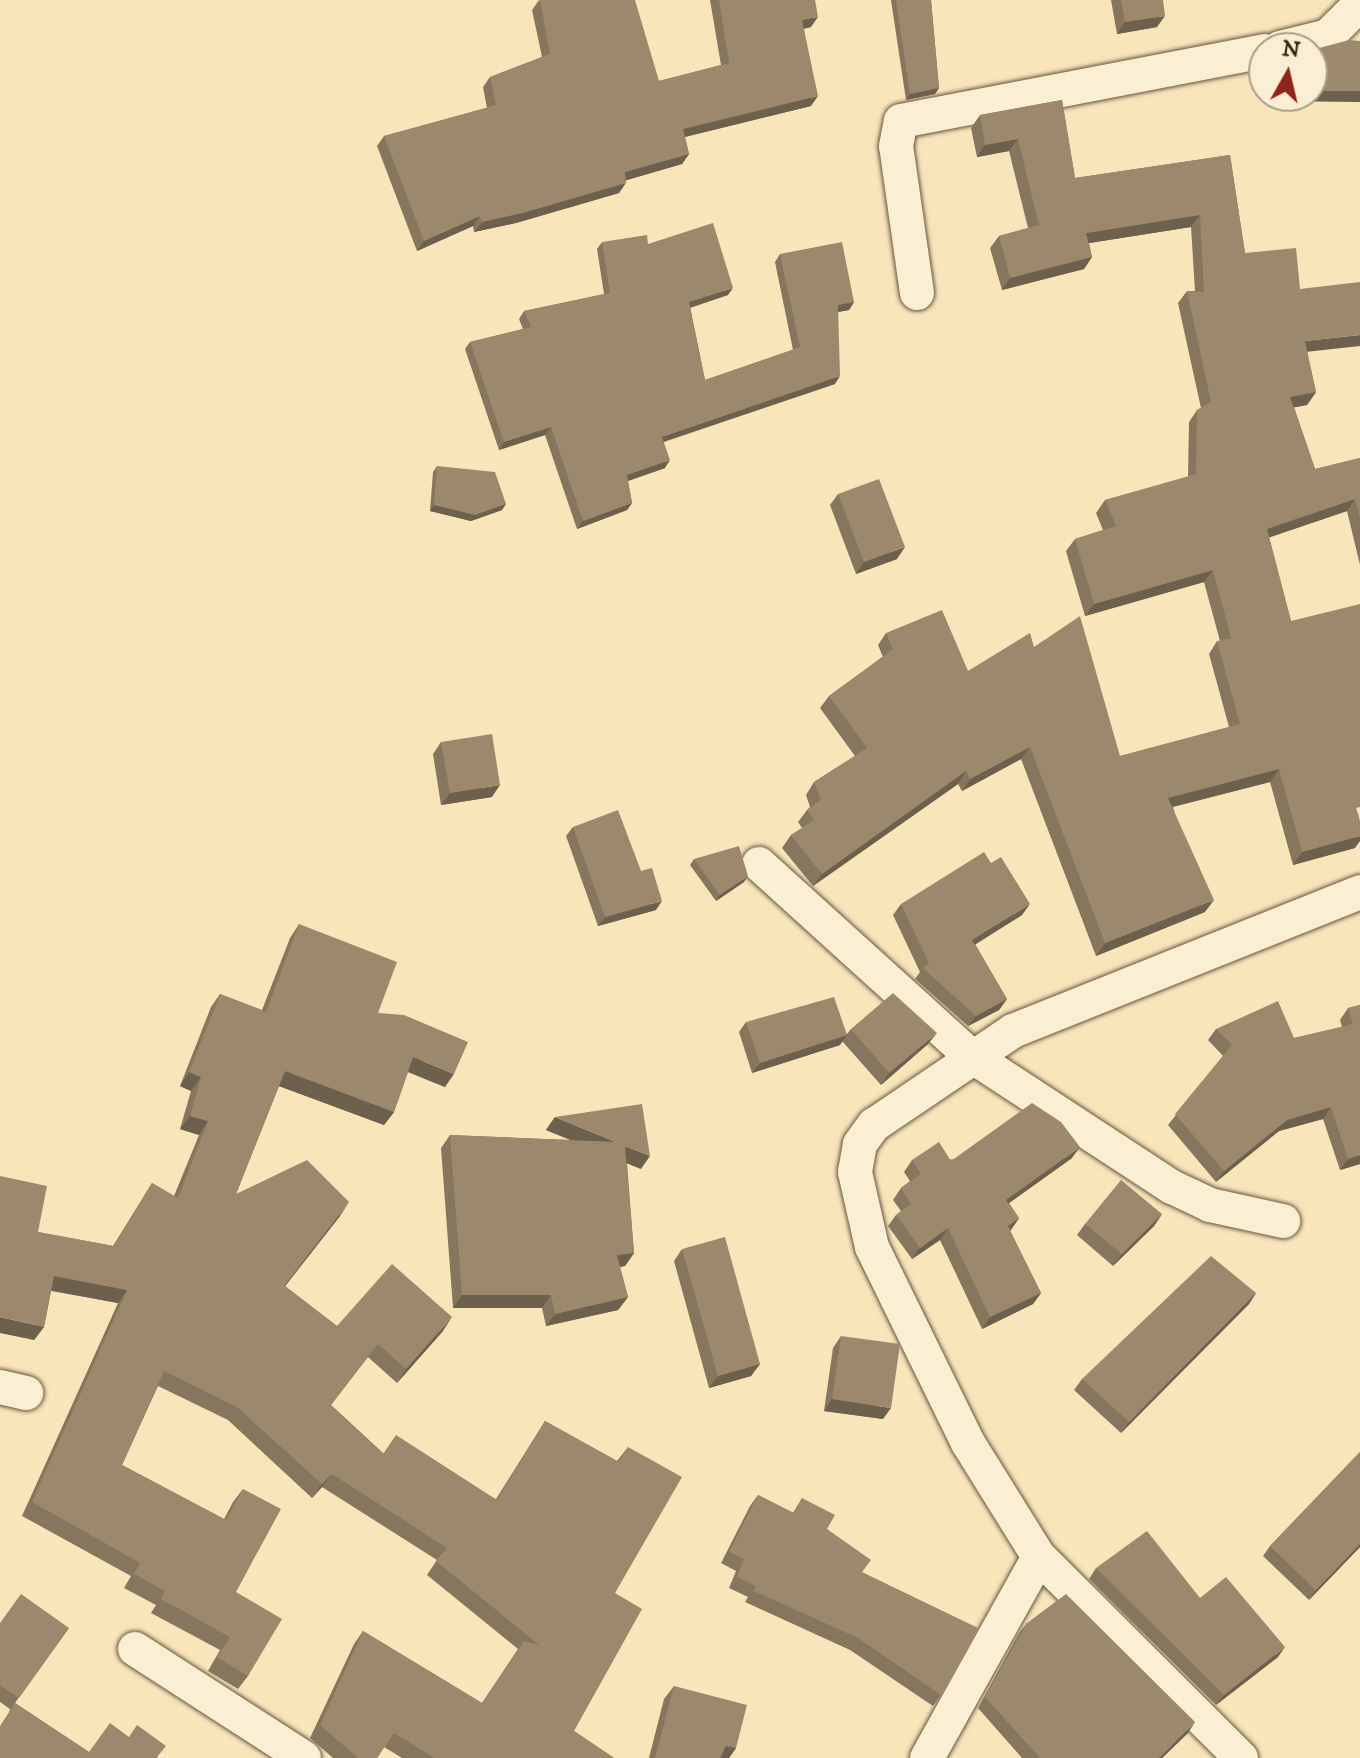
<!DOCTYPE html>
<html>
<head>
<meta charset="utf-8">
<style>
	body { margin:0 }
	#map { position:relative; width:1360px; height:1758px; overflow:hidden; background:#f8e6ba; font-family:"IM FELL DW Pica",serif }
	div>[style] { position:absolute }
	.roads { filter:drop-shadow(0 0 2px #695442) drop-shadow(0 0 2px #695442) }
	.street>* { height:34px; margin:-17px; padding:0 17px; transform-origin:17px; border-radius:17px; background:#faefd2 }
	.wall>* { inset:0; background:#86765e }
	.shaded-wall>* { inset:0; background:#6d604c }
	.building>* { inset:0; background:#9c896d }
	span { translate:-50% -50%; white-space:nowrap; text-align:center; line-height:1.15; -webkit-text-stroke:6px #faefd2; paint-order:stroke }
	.north { position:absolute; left:1248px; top:32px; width:80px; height:80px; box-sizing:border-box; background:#faefd2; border:2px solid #ad9e88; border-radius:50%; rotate:8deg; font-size:22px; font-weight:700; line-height:32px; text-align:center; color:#39241a }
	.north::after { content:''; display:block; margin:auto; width:28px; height:36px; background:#8f2418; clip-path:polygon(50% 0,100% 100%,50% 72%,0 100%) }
</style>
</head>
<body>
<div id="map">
	<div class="roads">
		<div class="street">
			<div style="left:1280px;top:48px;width:49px;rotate:-14deg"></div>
			<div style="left:1328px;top:36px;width:45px;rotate:-45deg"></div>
			<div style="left:917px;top:293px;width:148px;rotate:-98.1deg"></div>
			<div style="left:896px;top:146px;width:25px;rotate:-79deg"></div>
			<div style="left:901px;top:121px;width:370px;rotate:-10.9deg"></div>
			<div style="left:759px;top:864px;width:285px;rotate:42.2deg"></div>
			<div style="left:970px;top:1055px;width:241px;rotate:33.2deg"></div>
			<div style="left:1172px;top:1187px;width:42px;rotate:25.3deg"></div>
			<div style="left:1210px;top:1205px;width:75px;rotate:12.4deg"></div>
			<div style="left:0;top:1387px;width:27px;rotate:13deg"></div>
			<div style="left:135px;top:1649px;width:201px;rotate:32.8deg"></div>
			<div style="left:927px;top:1758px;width:230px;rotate:-60.9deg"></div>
			<div style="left:1241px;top:1758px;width:285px;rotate:-135.1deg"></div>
			<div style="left:1039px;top:1557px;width:134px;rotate:-121.9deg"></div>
			<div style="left:968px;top:1443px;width:218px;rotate:-116.1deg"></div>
			<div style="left:872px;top:1247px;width:77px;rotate:-102.8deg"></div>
			<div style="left:855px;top:1172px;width:28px;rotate:-80deg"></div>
			<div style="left:860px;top:1144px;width:24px;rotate:-54deg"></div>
			<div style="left:874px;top:1125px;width:168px;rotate:-34.1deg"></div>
			<div style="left:1013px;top:1031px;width:374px;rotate:-21.8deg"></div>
		</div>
	</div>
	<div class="wall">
		<div style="clip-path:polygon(539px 0,659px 81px,721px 65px,710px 0,815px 0,811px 27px,804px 29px,811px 106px,685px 137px,689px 154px,682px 164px,626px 180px,619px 193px,516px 223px,474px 232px,473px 226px,417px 251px,377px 146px,384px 136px,487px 108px,483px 87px,490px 77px,542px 57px,532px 10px)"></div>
		<div style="clip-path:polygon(891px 0,931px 0,939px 88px,935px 94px,906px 100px)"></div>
		<div style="clip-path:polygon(1111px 0,1163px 0,1157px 27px,1117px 34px)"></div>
		<div style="clip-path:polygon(1062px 100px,1075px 178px,1230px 155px,1245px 253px,1307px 352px,1316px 392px,1307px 405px,1294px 407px,1315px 469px,1360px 458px,1360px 565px,1347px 511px,1269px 537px,1291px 621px,1359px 817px,1355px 848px,1293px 865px,1270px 782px,1173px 807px,1205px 912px,1096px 956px,1021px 759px,962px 791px,958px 784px,813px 886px,782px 848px,791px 835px,802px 828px,798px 822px,807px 810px,810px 807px,806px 795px,814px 782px,855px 756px,820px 708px,829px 696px,883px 657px,878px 645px,886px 633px,968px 671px,1034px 647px,1120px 756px,1229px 727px,1209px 654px,1217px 641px,1220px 641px,1204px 582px,1085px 616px,1066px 551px,1075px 539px,1103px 530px,1096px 513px,1105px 500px,1188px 477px,1189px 422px,1197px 410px,1201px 408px,1178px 303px,1187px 291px,1195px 291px,1191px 227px,1089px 243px,1092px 257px,1084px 269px,1002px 290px,990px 248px,999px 236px,1028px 228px,1009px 151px,977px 157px,971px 128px,980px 115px)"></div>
		<div style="clip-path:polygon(602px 242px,648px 244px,728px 295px,690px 307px,705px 380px,793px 350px,775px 262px,780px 254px,854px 302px,849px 310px,838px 312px,835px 384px,664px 442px,665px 468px,628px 481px,632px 503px,627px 510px,577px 529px,545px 435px,499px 450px,465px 349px,470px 342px,523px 329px,519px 319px,524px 311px,604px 294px,597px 249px)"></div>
		<div style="clip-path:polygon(437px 466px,502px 510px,471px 521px,430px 511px,433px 472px)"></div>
		<div style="clip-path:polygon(838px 494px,897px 559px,856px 574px,830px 505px)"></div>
		<div style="clip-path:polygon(441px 742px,492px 797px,441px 805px,433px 754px)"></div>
		<div style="clip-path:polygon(573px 827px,656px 910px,598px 926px,566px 836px)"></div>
		<div style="clip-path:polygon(694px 859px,744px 882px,716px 901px,690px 865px)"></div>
		<div style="clip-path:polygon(901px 904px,1022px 915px,975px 944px,1007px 999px,999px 1010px,968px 1026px,915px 979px,920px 972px,893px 915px)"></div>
		<div style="clip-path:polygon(299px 924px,445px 1087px,408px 1072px,394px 1112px,384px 1125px,279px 1086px,236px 1194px,340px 1216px,285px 1286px,337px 1326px,443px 1331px,397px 1383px,368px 1357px,331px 1405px,383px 1453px,496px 1499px,545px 1421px,617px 1461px,628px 1447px,615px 1593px,574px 1731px,614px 1758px,402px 1758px,384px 1747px,377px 1758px,333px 1758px,310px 1738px,354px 1644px,363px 1631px,482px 1703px,518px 1649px,427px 1575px,437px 1560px,322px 1487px,312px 1498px,228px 1420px,158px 1386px,122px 1465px,224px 1519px,233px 1502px,243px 1489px,236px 1592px,248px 1676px,238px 1689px,208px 1671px,220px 1650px,151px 1613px,156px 1605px,124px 1588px,131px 1576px,22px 1516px,118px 1303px,51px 1291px,44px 1327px,34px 1340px,38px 1232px,113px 1246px,152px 1183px,174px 1196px,199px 1135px,180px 1129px,191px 1091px,180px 1086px,211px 1007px,220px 994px,262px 1010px,290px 938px)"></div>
		<div style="clip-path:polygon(1360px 1005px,1360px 1164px,1340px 1170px,1323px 1119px,1279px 1131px,1216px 1182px,1168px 1125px,1223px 1056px,1208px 1040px,1216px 1029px,1294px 1038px,1342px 1027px,1340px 1020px,1348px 1008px)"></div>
		<div style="clip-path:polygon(746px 1022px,847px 1034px,851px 1029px,928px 1044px,881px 1085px,842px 1041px,840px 1045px,752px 1073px,739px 1032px)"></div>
		<div style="clip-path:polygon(555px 1117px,641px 1169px,627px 1163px,634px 1253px,625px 1266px,620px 1267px,628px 1297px,618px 1310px,546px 1326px,542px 1308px,453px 1308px,441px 1148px,450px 1135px,571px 1140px,546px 1130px)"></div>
		<div style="clip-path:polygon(1072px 1158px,1009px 1203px,1019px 1218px,1010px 1231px,1041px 1293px,1033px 1304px,982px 1329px,940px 1240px,912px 1259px,888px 1226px,896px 1215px,901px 1211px,893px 1200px,901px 1188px,910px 1181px,904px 1172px,912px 1160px)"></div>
		<div style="clip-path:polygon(1162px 1214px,1154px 1226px,1113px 1266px,1077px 1235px,1085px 1224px)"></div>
		<div style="clip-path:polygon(682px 1249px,760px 1364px,751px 1376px,709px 1388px,674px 1261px)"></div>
		<div style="clip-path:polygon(1256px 1293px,1249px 1304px,1121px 1433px,1074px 1390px,1082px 1379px)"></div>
		<div style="clip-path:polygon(841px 1336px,883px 1419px,824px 1411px,833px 1348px)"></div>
		<div style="clip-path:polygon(1360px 1452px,1360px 1547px,1309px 1600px,1263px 1556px,1270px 1546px)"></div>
		<div style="clip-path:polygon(758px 1495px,793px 1513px,802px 1498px,827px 1529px,862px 1572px,941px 1695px,933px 1706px,850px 1650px,745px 1602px,748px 1597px,729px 1588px,736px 1571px,721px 1563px,750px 1506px)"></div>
		<div style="clip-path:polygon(1096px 1568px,1200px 1598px,1278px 1657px,1216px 1705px,1089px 1579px)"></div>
		<div style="clip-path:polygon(0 1623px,69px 1628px,15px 1703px,89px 1752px,158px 1758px,0 1758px,10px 1709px,0 1702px)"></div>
		<div style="clip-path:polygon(1027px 1623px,1188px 1733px,1162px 1758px,1022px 1758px,978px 1708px,1019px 1633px)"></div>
		<div style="clip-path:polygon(674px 1686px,736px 1748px,729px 1758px,649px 1758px,664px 1699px)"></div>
	</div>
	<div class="shaded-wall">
		<div style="clip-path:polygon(1165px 16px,1157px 27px,1117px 34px,1125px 22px)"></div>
		<div style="clip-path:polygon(818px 17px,811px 27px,795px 30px,802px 20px)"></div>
		<div style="clip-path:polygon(939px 88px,935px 94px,906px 100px,910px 94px)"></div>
		<div style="clip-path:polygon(1312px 91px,1360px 91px,1360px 102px,1272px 101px,1275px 96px,1312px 96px)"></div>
		<div style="clip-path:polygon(818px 96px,811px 106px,676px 139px,683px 129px)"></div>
		<div style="clip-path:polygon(1018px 139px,1009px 151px,977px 157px,985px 145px)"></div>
		<div style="clip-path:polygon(689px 154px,682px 164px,617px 183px,625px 172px)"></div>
		<div style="clip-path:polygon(626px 183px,619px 193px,516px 223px,474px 232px,482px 222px)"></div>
		<div style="clip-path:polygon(1200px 215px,1191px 227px,1077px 245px,1086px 233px)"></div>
		<div style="clip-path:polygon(480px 216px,473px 226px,417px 251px,424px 241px)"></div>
		<div style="clip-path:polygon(1092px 257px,1084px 269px,1002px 290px,1010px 278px)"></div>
		<div style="clip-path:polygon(733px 288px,728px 295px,684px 310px,689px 302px)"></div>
		<div style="clip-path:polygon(854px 302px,849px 310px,832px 313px,838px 305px)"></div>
		<div style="clip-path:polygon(1360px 335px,1360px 346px,1296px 353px,1305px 341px)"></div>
		<div style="clip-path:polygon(840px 376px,835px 384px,656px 444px,662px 437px)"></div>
		<div style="clip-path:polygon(1316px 392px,1307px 405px,1281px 410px,1290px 397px)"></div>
		<div style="clip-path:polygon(551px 427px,545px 435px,499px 450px,504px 442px)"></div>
		<div style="clip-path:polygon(670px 460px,665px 468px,622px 483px,627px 475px)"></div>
		<div style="clip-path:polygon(1355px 499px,1347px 511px,1259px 541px,1267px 529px)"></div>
		<div style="clip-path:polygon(632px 503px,627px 510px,577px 529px,583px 521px)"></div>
		<div style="clip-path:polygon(506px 504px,502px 510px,471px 521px,430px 511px,434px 505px)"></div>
		<div style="clip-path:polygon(905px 547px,897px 559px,856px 574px,864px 562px)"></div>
		<div style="clip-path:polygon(1213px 570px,1204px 582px,1085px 616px,1094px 604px)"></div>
		<div style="clip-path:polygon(1030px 747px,1021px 759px,962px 791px,970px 779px)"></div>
		<div style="clip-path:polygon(1279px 769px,1270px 782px,1160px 810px,1168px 798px)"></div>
		<div style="clip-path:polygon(966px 771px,958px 784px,813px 886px,822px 874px)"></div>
		<div style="clip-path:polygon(500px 785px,492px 797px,441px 805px,450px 793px)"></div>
		<div style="clip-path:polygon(1360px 836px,1360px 841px,1355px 848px,1293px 865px,1302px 852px)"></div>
		<div style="clip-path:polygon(748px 876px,744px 882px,716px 901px,720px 895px)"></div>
		<div style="clip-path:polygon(1214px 900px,1205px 912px,1096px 956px,1105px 943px)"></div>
		<div style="clip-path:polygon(662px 901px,656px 910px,598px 926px,605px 917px)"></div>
		<div style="clip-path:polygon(1030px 904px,1022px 915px,965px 951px,972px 940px)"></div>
		<div style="clip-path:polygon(1007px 999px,999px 1010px,968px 1026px,976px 1016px)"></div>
		<div style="clip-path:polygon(937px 1033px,928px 1044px,881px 1085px,889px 1073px)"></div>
		<div style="clip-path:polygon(847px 1035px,840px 1045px,752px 1073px,760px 1063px)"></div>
		<div style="clip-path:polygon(413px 1057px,454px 1074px,445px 1087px,403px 1070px)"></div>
		<div style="clip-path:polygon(285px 1071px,394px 1112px,384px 1125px,276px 1085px)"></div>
		<div style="clip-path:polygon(189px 1072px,201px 1077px,191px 1091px,180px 1086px)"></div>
		<div style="clip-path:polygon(1331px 1107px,1323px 1119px,1279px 1131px,1216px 1182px,1224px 1171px,1287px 1120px)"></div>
		<div style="clip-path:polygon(190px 1116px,208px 1121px,199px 1135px,180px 1129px)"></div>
		<div style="clip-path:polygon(555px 1117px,616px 1142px,607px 1155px,546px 1130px)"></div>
		<div style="clip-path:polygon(625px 1146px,650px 1156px,641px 1169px,616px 1159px)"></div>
		<div style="clip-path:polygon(1080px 1147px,1072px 1158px,998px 1211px,1006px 1200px)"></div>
		<div style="clip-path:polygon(1360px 1155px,1360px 1164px,1340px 1170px,1348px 1159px)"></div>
		<div style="clip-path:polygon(349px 1202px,340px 1216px,275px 1299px,284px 1286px)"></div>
		<div style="clip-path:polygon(1162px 1214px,1154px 1226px,1113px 1266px,1122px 1254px)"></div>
		<div style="clip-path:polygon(1019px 1218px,1011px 1230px,1000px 1238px,1008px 1226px)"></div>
		<div style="clip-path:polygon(948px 1228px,940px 1240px,912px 1259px,920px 1248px)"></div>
		<div style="clip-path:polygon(634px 1253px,625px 1266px,608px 1268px,617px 1255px)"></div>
		<div style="clip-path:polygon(54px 1276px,127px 1290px,118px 1303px,44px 1289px)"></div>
		<div style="clip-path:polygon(1041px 1293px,1033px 1304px,982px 1329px,990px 1317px)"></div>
		<div style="clip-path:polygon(1256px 1293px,1249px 1304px,1121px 1433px,1129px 1422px)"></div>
		<div style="clip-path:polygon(462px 1295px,551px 1295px,542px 1308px,453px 1308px)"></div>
		<div style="clip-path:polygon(628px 1297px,618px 1310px,546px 1326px,555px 1314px)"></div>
		<div style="clip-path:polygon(0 1317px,44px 1327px,34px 1340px,0 1333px)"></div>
		<div style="clip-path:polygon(452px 1317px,443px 1331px,397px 1383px,406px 1369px)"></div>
		<div style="clip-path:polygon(760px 1364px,751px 1376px,709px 1388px,718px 1376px)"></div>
		<div style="clip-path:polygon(832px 1399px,891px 1408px,883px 1419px,824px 1411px)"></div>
		<div style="clip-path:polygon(332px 1474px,322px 1487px,312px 1498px,322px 1484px)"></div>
		<div style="clip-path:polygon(1360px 1544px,1360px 1547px,1309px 1600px,1316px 1590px)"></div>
		<div style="clip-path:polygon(1285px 1647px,1278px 1657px,1216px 1705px,1224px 1695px)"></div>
		<div style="clip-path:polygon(1195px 1722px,1188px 1733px,1162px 1758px,1159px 1758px)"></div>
		<div style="clip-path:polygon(726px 1746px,736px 1748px,729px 1758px,717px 1758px)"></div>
	</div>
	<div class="building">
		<div style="clip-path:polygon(540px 0,635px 0,659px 81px,729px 63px,719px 0,815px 0,818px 17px,802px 20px,818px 96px,683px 129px,689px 154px,625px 172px,626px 183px,523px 213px,482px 222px,480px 216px,424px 241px,384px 136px,496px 105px,490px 77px,550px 54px)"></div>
		<div style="clip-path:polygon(896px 0,931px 0,939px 88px,910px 94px)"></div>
		<div style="clip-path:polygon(1121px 0,1163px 0,1165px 16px,1125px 22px)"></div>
		<div style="clip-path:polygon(1349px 40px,1360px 41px,1360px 91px,1312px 91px,1312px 50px)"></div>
		<div style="clip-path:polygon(1062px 100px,1075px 178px,1230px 155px,1245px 253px,1296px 248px,1300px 289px,1360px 282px,1360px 335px,1305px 341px,1316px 392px,1290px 397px,1315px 469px,1360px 458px,1360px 518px,1355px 499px,1267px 529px,1291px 621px,1360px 604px,1360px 807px,1356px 808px,1360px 821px,1360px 836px,1302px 852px,1279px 769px,1168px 798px,1214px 900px,1105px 943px,1030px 747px,970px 779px,966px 771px,822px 874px,791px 835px,814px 820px,807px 810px,821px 800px,814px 782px,867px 748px,829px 696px,893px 649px,886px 633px,942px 610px,968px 671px,1030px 633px,1034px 647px,1080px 616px,1120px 756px,1240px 724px,1217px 641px,1231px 638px,1213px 570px,1094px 604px,1075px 539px,1116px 526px,1105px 500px,1196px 474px,1197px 410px,1211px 402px,1187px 291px,1204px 292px,1200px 215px,1086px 233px,1092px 257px,1010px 278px,999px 236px,1039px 225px,1018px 139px,985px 145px,980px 115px)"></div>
		<div style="clip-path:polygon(713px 223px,733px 288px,689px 302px,705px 380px,800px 347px,780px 254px,842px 242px,854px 302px,838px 305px,840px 376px,662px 437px,670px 460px,627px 475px,632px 503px,583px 521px,551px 427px,504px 442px,470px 342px,531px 327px,524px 311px,610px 293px,602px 242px,647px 235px,648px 244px)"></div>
		<div style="clip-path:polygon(437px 466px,495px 472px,506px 504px,475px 515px,434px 505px)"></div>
		<div style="clip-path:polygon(879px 479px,905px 547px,864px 562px,838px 494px)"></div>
		<div style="clip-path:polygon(492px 734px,500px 785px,450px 793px,441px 742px)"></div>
		<div style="clip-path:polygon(618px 810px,641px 871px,652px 868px,662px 901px,605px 917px,573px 827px)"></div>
		<div style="clip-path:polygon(739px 846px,748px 876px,720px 895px,694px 859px)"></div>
		<div style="clip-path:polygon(984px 852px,991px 863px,1001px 857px,1030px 904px,972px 940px,1007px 999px,976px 1016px,923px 968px,929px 963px,901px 904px)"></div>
		<div style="clip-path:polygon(299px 924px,397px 962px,378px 1013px,404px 1015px,468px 1042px,454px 1074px,413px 1057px,394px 1112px,285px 1071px,236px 1194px,307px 1160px,349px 1202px,284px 1286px,337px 1326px,392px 1264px,452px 1317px,406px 1369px,378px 1344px,330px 1405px,383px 1454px,396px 1435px,497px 1500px,545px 1421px,619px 1462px,628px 1447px,682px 1477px,615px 1593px,642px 1609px,574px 1731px,614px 1758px,434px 1758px,394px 1733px,377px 1758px,358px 1758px,320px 1725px,363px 1631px,482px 1703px,524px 1641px,539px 1645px,436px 1561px,447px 1548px,332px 1474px,322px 1484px,237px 1407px,164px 1371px,122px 1465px,226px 1520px,243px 1489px,281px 1509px,236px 1592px,282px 1619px,248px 1676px,217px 1657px,230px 1637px,161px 1599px,165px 1591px,134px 1574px,140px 1563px,32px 1502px,127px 1290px,54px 1276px,44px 1327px,0 1317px,0 1176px,47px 1186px,38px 1232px,114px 1246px,152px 1183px,178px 1198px,208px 1121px,190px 1116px,201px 1077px,189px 1072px,220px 994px,266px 1012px)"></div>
		<div style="clip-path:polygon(893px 993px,937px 1033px,889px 1073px,851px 1029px)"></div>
		<div style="clip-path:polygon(834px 997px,847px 1035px,760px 1063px,746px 1022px)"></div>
		<div style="clip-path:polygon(1278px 1001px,1294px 1038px,1353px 1024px,1348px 1008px,1360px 1005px,1360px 1155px,1348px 1159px,1331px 1107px,1287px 1120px,1224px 1171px,1175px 1114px,1232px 1045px,1216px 1029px)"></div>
		<div style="clip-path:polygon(1032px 1103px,1061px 1122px,1080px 1147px,1006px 1200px,1019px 1218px,1008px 1226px,1041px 1293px,990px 1317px,948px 1228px,920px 1248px,896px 1215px,911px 1204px,901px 1188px,921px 1174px,912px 1160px,939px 1142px,951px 1161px)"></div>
		<div style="clip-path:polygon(642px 1104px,650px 1156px,625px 1146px,634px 1253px,617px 1255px,628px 1297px,555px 1314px,551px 1295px,462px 1295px,450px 1135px,616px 1142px,555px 1117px)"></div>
		<div style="clip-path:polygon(1121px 1180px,1162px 1214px,1122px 1254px,1085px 1224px)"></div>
		<div style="clip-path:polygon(725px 1237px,760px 1364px,718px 1376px,682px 1249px)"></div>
		<div style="clip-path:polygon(1211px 1256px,1256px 1293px,1129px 1422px,1082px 1379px)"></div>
		<div style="clip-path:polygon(841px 1336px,900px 1344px,891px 1408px,832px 1399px)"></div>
		<div style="clip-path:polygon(1360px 1452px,1360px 1544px,1316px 1590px,1270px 1546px)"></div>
		<div style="clip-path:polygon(758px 1495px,794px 1513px,802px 1498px,835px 1515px,827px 1529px,871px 1560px,862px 1572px,978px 1628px,941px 1695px,858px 1638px,754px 1591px,756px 1586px,737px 1577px,744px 1559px,729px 1552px)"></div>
		<div style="clip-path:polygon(1147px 1531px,1200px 1598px,1226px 1577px,1285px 1647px,1224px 1695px,1096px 1568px)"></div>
		<div style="clip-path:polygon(21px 1594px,69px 1628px,19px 1698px,0 1685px,0 1623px)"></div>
		<div style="clip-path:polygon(1066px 1594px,1195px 1722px,1159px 1758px,1040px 1758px,985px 1697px,1027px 1623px)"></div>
		<div style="clip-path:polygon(674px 1686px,747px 1705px,736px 1748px,726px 1746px,720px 1758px,655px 1758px)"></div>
		<div style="clip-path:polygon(15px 1703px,89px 1752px,110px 1723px,129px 1737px,137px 1725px,166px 1746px,157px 1757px,158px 1758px,0 1758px,0 1726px)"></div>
	</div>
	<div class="north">N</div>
</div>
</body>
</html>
